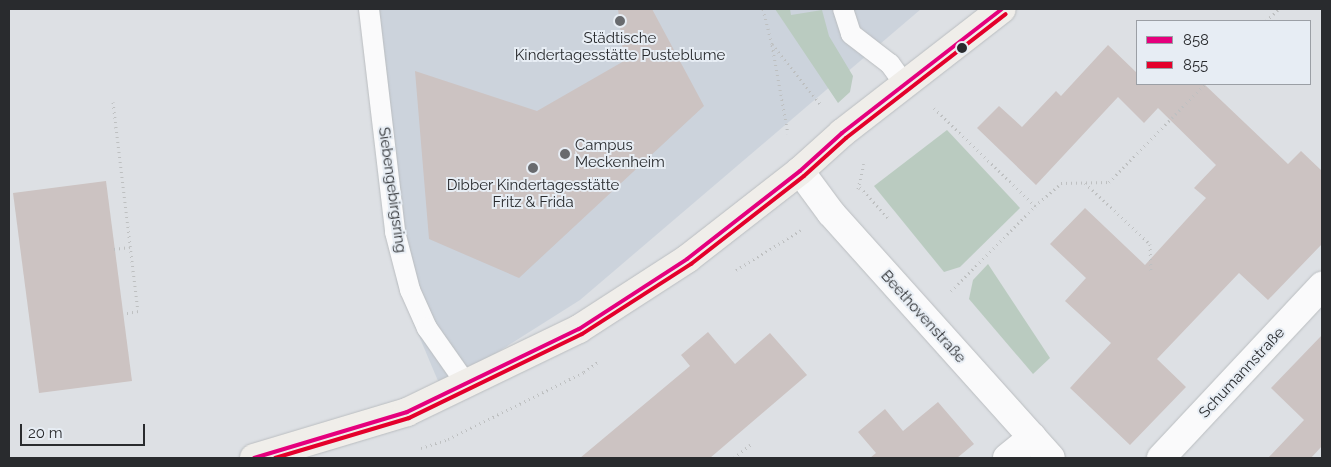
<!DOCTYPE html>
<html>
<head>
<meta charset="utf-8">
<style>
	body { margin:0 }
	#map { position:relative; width:1331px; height:467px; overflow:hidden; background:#dde0e4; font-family:Raleway,sans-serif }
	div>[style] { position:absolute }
	.built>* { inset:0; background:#ccd3dc }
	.green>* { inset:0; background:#bacbc0 }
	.building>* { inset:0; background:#ccc3c2 }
	.path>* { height:3px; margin-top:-1.5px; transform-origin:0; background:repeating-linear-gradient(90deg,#bec0c1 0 1px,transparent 0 5px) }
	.roads { filter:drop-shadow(0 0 1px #babdc0) drop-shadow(0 0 1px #babdc0) }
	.lane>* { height:20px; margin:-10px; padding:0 10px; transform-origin:10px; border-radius:10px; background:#fafafb }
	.street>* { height:28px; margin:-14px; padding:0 14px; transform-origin:14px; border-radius:14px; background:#fafafb }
	.secondary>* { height:28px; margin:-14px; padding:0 14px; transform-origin:14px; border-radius:14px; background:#f0eeea }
	.bus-1>* { height:4px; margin:-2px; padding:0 2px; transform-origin:2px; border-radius:2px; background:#e5007d }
	.bus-2>* { height:4px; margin:-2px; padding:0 2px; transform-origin:2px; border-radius:2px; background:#e4002b }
	.dots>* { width:14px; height:14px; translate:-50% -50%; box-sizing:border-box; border:2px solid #e7edf4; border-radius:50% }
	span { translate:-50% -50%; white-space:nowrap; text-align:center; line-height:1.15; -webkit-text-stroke:4px #e7edf4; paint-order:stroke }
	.poi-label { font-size:15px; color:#292b2e }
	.left { translate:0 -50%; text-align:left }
	.street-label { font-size:15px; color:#292b2e }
	.frame { position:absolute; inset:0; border:10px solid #292b2e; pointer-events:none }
	.legend { position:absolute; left:1136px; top:20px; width:175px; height:65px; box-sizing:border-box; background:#e7edf4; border:1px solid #9b9fa5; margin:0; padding:6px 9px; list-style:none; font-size:15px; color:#292b2e }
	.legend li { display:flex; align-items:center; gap:10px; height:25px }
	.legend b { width:25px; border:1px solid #9b9fa5 }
	.scale { position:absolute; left:20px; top:424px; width:125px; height:22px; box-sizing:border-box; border:2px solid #292b2e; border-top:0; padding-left:6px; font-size:15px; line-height:18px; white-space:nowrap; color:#292b2e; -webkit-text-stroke:4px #e7edf4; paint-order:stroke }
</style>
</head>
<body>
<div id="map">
	<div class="built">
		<div style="clip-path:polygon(360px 9px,921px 9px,580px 300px,441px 388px,397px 284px)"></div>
	</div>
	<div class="green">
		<div style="clip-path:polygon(775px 9px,790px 9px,791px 15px,822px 10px,829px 36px,853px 76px,850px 92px,838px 103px)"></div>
		<div style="clip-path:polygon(947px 130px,1020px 208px,960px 267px,944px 272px,874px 186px)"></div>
		<div style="clip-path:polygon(988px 264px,1050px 358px,1033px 374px,969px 299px,973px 280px)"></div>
	</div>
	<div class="building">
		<div style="clip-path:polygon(618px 9px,652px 9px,704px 106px,519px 278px,429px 239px,415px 71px,537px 111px,624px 61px)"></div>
		<div style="clip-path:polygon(1108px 45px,1137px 73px,1137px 84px,1204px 84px,1288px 164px,1301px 151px,1322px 171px,1322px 244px,1268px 300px,1239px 273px,1157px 359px,1186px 387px,1130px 445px,1070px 388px,1111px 343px,1065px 301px,1086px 278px,1050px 244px,1085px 208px,1145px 265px,1206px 198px,1194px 188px,1216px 165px,1158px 108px,1144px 123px,1118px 97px,1036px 185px,977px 128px,999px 106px,1022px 127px,1056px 91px,1061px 96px)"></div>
		<div style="clip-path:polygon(106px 181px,132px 381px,39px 393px,13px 193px)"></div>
		<div style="clip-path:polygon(708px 332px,735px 364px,770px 333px,807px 375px,710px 458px,580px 458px,690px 366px,681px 355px)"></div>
		<div style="clip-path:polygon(1322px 335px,1322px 446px,1311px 458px,1268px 458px,1304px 420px,1271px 388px)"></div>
		<div style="clip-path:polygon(938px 402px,974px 444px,957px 458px,870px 458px,876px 453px,858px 432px,885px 409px,903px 431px)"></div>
	</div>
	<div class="path">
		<div style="left:763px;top:9px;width:36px;rotate:76deg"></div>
		<div style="left:772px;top:44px;width:78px;rotate:51.2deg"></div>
		<div style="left:1266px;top:21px;width:18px;rotate:-43deg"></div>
		<div style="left:772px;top:45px;width:90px;rotate:79.8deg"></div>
		<div style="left:113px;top:102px;width:210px;rotate:83.2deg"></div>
		<div style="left:138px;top:311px;width:15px;rotate:169deg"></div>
		<div style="left:934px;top:108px;width:141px;rotate:44.1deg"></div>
		<div style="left:1085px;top:183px;width:89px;rotate:43.2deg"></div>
		<div style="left:1150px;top:244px;width:27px;rotate:88deg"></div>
		<div style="left:860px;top:187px;width:43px;rotate:47.8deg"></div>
		<div style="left:858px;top:189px;width:26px;rotate:-77deg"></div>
		<div style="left:114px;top:249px;width:16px;rotate:-7deg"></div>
		<div style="left:736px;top:270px;width:76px;rotate:-31.6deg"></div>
		<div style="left:951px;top:291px;width:120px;rotate:-45.3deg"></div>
		<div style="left:1035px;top:206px;width:35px;rotate:-41deg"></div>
		<div style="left:1061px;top:183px;width:48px;rotate:-1.2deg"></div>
		<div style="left:1109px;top:182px;width:137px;rotate:-45.6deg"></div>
		<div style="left:421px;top:448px;width:28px;rotate:-18deg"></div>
		<div style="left:448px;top:439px;width:152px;rotate:-26.2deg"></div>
		<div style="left:584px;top:372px;width:17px;rotate:-36deg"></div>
		<div style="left:734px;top:458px;width:21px;rotate:-39deg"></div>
	</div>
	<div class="roads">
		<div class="lane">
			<div style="left:369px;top:9px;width:225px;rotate:83.3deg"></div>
			<div style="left:395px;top:232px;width:60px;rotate:75.5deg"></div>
			<div style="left:410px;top:290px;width:42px;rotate:65.9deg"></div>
			<div style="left:427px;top:328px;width:70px;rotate:54.9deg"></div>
			<div style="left:843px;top:9px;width:26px;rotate:72deg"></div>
			<div style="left:851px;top:34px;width:49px;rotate:37.6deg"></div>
			<div style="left:890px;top:64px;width:26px;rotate:54deg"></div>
		</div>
		<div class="street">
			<div style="left:800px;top:171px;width:52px;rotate:53.6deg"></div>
			<div style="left:831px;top:213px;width:329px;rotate:48.1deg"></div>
			<div style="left:1007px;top:458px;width:33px;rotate:-39deg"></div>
			<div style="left:1161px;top:458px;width:236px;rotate:-46.9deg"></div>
		</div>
		<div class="secondary">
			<div style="left:254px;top:458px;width:160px;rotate:-16.7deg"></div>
			<div style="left:407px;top:412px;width:191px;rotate:-25.8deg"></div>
			<div style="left:579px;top:329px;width:129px;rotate:-32.9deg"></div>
			<div style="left:687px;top:259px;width:143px;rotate:-37.9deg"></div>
			<div style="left:800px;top:171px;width:57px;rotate:-42.1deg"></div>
			<div style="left:842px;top:133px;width:202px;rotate:-37.8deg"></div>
		</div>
	</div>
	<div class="bus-1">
		<div style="left:254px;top:458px;width:160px;rotate:-16.7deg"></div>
		<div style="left:407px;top:412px;width:191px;rotate:-25.8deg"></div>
		<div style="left:579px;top:329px;width:129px;rotate:-32.9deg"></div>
		<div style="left:687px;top:259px;width:143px;rotate:-37.9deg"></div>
		<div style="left:800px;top:171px;width:57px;rotate:-42.1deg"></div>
		<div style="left:842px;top:133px;width:202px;rotate:-37.8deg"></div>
	</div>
	<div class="bus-2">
		<div style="left:275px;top:458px;width:140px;rotate:-16.6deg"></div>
		<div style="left:409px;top:418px;width:192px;rotate:-25.9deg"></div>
		<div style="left:582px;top:334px;width:130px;rotate:-32.7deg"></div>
		<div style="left:691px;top:264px;width:143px;rotate:-37.9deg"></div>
		<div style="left:804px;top:176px;width:57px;rotate:-42.1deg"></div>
		<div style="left:846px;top:138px;width:202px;rotate:-37.8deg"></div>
	</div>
	<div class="dots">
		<div style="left:620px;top:21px;background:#686a6e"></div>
		<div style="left:962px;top:48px;background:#292b2e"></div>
		<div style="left:565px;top:154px;background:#686a6e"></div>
		<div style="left:533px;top:168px;background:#686a6e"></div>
	</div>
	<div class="poi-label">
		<span style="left:620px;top:47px">Städtische<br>Kindertagesstätte Pusteblume</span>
		<span class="left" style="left:575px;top:154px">Campus<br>Meckenheim</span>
		<span style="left:533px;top:194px">Dibber Kindertagesstätte<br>Fritz &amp; Frida</span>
	</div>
	<div class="street-label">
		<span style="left:392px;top:190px;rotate:82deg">Siebengebirgsring</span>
		<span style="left:923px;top:317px;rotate:48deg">Beethovenstraße</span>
		<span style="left:1242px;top:373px;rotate:-47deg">Schumannstraße</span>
	</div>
	<div class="frame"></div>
	<ul class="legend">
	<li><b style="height:6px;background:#e5007d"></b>858</li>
	<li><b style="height:6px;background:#e4002b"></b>855</li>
	</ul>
	<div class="scale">20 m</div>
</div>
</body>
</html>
